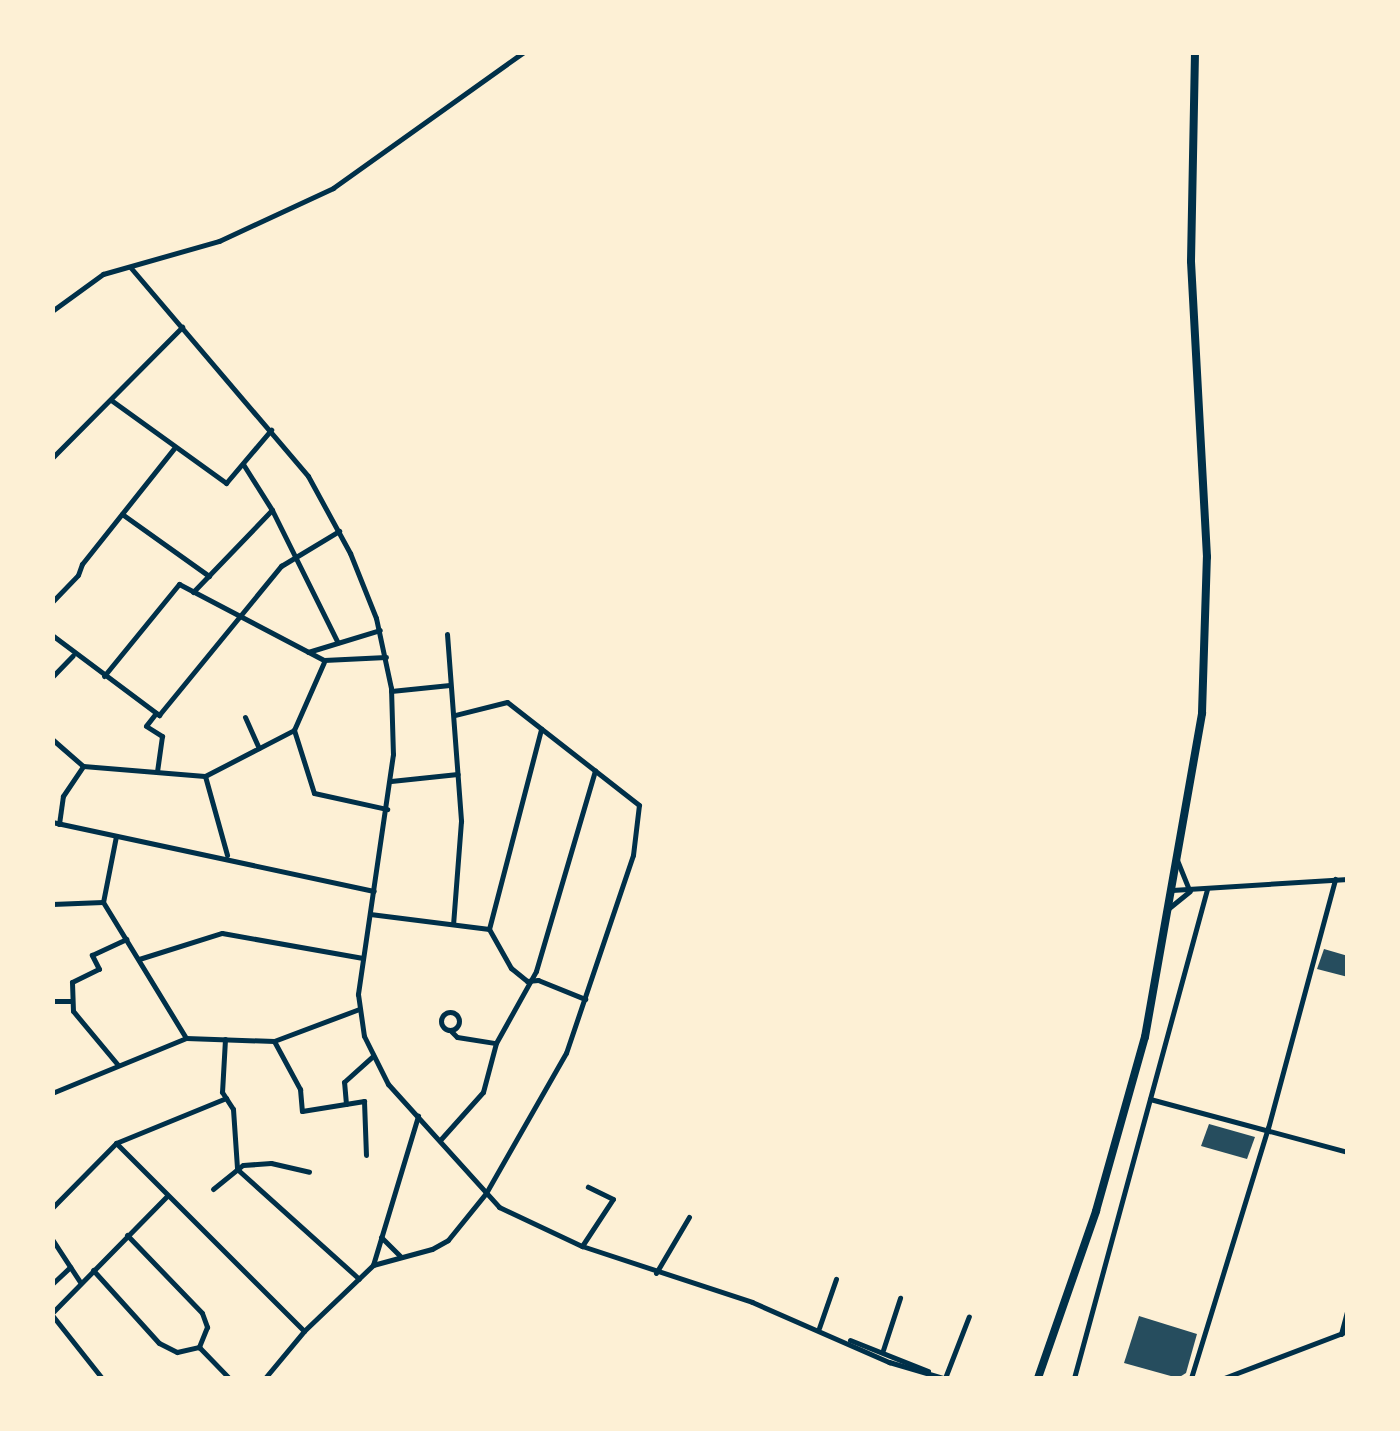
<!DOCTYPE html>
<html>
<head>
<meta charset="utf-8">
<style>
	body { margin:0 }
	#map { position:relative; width:1400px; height:1431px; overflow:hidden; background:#fdf0d5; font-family:"Archivo Narrow",sans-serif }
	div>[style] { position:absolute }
	.building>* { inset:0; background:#264d5e }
	.minor>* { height:5px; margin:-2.5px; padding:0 2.5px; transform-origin:2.5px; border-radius:2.5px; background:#003049 }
	.minor>.ring { margin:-2.5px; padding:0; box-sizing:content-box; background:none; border:5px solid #003049; border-radius:50% }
	.primary>* { height:8px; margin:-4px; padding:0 4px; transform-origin:4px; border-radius:4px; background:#003049 }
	span { translate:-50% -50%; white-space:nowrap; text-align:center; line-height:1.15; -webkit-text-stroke:8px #fdf0d5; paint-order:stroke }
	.frame { position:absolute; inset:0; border:55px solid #fdf0d5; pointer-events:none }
</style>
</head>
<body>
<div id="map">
	<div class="building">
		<div style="clip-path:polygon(1324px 949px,1348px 956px,1348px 977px,1317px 969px)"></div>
		<div style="clip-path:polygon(1209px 1124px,1255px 1137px,1247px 1159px,1201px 1146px)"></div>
		<div style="clip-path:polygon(1139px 1316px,1197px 1334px,1186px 1373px,1178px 1378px,1124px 1363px)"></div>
	</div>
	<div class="minor">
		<div style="left:131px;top:268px;width:273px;rotate:49.6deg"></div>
		<div style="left:308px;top:476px;width:88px;rotate:61.4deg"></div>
		<div style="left:350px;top:553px;width:70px;rotate:68.2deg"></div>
		<div style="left:376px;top:618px;width:72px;rotate:77.9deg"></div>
		<div style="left:391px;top:688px;width:66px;rotate:88.3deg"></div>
		<div style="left:393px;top:754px;width:243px;rotate:98.3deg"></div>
		<div style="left:358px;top:994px;width:42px;rotate:81.9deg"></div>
		<div style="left:364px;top:1036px;width:54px;rotate:63.4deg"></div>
		<div style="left:388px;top:1084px;width:166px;rotate:47.9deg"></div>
		<div style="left:499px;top:1207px;width:92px;rotate:25.2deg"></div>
		<div style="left:582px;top:1246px;width:179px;rotate:18.2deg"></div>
		<div style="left:752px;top:1302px;width:150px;rotate:23.7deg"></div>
		<div style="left:889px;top:1362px;width:56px;rotate:16.5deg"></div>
		<div style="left:52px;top:311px;width:63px;rotate:-36deg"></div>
		<div style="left:103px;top:274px;width:121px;rotate:-15.9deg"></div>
		<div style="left:219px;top:241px;width:126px;rotate:-24.9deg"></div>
		<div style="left:333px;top:188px;width:234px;rotate:-35.5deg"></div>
		<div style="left:111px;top:400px;width:142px;rotate:35.8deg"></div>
		<div style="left:226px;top:483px;width:70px;rotate:-49.7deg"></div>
		<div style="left:52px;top:458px;width:185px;rotate:-45.2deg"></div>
		<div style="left:243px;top:464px;width:54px;rotate:57.8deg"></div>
		<div style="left:272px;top:510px;width:148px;rotate:63.6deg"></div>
		<div style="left:122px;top:514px;width:107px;rotate:35.5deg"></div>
		<div style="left:193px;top:592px;width:114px;rotate:-46.1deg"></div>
		<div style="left:52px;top:602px;width:37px;rotate:-46deg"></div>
		<div style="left:78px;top:575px;width:12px;rotate:-70deg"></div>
		<div style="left:82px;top:564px;width:149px;rotate:-51.5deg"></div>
		<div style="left:447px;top:634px;width:188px;rotate:85.7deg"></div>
		<div style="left:461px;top:821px;width:103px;rotate:94.4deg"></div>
		<div style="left:52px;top:635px;width:134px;rotate:36.8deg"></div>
		<div style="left:159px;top:715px;width:193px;rotate:-50.7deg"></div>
		<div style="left:281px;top:566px;width:68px;rotate:-31.1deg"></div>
		<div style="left:308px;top:652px;width:75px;rotate:-17deg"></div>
		<div style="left:104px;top:676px;width:119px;rotate:-50.8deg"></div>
		<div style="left:179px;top:584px;width:164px;rotate:27.7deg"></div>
		<div style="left:324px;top:660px;width:62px;rotate:-2.8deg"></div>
		<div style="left:52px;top:677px;width:30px;rotate:-46deg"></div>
		<div style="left:391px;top:691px;width:59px;rotate:-5.8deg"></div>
		<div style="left:156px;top:713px;width:16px;rotate:128deg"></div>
		<div style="left:146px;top:726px;width:19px;rotate:32deg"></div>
		<div style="left:162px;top:736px;width:36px;rotate:98deg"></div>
		<div style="left:245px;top:717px;width:34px;rotate:66deg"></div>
		<div style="left:294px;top:730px;width:66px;rotate:72.4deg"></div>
		<div style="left:314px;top:793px;width:75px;rotate:12.4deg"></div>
		<div style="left:52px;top:739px;width:41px;rotate:41.1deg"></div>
		<div style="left:83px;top:766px;width:122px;rotate:4.7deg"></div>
		<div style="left:205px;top:776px;width:100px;rotate:-27.3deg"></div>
		<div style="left:294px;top:730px;width:74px;rotate:-66.2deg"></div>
		<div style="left:205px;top:776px;width:82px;rotate:74.4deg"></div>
		<div style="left:391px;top:781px;width:67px;rotate:-6deg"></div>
		<div style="left:52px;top:822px;width:329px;rotate:12.1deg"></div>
		<div style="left:59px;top:824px;width:28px;rotate:-82deg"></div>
		<div style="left:63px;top:796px;width:36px;rotate:-56deg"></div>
		<div style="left:116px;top:836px;width:67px;rotate:101.1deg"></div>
		<div style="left:103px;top:902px;width:159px;rotate:58.6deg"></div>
		<div style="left:1177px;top:860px;width:32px;rotate:68deg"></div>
		<div style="left:1172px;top:890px;width:176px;rotate:-3.6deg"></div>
		<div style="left:52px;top:904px;width:51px;rotate:-2.2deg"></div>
		<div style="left:1169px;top:908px;width:27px;rotate:-39deg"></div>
		<div style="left:370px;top:914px;width:120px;rotate:7.2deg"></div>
		<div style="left:489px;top:929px;width:45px;rotate:60.6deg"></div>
		<div style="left:511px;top:968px;width:21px;rotate:39deg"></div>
		<div style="left:527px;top:981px;width:11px;rotate:-5deg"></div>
		<div style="left:538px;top:980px;width:51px;rotate:22deg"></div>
		<div style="left:489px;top:929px;width:207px;rotate:-75.4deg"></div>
		<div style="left:139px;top:959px;width:87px;rotate:-17.4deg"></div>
		<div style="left:222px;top:933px;width:143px;rotate:10.1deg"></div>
		<div style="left:52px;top:1001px;width:20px"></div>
		<div class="ring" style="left:441px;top:1012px;width:13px;height:13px"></div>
		<div style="left:451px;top:1031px;width:8px;rotate:45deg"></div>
		<div style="left:457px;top:1037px;width:39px;rotate:9deg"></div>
		<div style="left:225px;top:1039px;width:53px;rotate:93.2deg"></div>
		<div style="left:222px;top:1092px;width:20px;rotate:57deg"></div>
		<div style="left:233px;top:1109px;width:59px;rotate:86.1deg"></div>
		<div style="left:274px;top:1041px;width:55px;rotate:61.6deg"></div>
		<div style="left:300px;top:1089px;width:22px;rotate:85deg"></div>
		<div style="left:302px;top:1111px;width:63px;rotate:-9.2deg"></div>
		<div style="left:364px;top:1101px;width:54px;rotate:87.9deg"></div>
		<div style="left:118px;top:1065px;width:70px;rotate:-129.8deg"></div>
		<div style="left:73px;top:1011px;width:29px;rotate:-92deg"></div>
		<div style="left:72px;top:982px;width:30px;rotate:-26deg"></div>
		<div style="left:99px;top:969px;width:16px;rotate:-117deg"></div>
		<div style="left:92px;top:955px;width:38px;rotate:-25deg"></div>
		<div style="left:52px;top:1093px;width:145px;rotate:-22.3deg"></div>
		<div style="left:186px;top:1038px;width:88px;rotate:2deg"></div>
		<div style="left:274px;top:1041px;width:91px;rotate:-20.6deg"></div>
		<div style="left:1150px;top:1099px;width:205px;rotate:15deg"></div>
		<div style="left:346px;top:1104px;width:22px;rotate:-95deg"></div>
		<div style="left:344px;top:1082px;width:38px;rotate:-42deg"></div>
		<div style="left:441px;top:1139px;width:63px;rotate:-48.2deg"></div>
		<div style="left:483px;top:1092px;width:51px;rotate:-75.1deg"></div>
		<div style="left:496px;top:1043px;width:82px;rotate:-60.9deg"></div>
		<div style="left:536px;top:971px;width:209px;rotate:-73.6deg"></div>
		<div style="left:116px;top:1143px;width:266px;rotate:45deg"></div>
		<div style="left:237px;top:1169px;width:164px;rotate:42deg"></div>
		<div style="left:213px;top:1189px;width:38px;rotate:-39deg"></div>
		<div style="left:243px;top:1165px;width:28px;rotate:-4deg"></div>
		<div style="left:271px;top:1163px;width:39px;rotate:13deg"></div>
		<div style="left:52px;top:1208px;width:91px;rotate:-45.4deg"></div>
		<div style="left:116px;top:1143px;width:119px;rotate:-22.2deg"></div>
		<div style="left:127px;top:1235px;width:108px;rotate:46.1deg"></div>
		<div style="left:202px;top:1313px;width:15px;rotate:70deg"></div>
		<div style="left:207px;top:1327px;width:22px;rotate:112deg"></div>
		<div style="left:381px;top:1237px;width:27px;rotate:45deg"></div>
		<div style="left:52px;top:1239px;width:51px;rotate:56.9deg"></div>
		<div style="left:582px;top:1246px;width:56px;rotate:-56.6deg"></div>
		<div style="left:613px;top:1199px;width:28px;rotate:-154deg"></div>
		<div style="left:373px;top:1265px;width:156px;rotate:-73.2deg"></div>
		<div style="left:93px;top:1270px;width:98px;rotate:47.9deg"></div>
		<div style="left:159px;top:1343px;width:20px;rotate:27deg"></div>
		<div style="left:177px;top:1352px;width:23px;rotate:-13deg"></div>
		<div style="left:656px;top:1273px;width:65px;rotate:-59.5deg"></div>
		<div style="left:52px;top:1284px;width:25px;rotate:-43deg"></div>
		<div style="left:52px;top:1313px;width:163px;rotate:-45.5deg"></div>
		<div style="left:52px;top:1315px;width:80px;rotate:51.6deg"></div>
		<div style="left:819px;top:1328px;width:52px;rotate:-70.9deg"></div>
		<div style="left:1341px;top:1334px;width:27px;rotate:-75deg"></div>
		<div style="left:850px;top:1340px;width:84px;rotate:21.7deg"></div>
		<div style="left:199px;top:1347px;width:43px;rotate:45.9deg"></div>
		<div style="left:883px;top:1350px;width:55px;rotate:-71.9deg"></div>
		<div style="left:265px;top:1378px;width:61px;rotate:-50.3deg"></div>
		<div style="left:304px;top:1331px;width:95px;rotate:-43.7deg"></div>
		<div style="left:373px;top:1265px;width:61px;rotate:-15.2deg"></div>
		<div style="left:432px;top:1249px;width:18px;rotate:-29deg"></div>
		<div style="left:448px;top:1240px;width:60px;rotate:-51deg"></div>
		<div style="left:486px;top:1193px;width:161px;rotate:-60.3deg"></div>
		<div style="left:566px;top:1053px;width:209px;rotate:-71.3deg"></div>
		<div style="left:633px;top:855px;width:50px;rotate:-83.2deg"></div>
		<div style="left:639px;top:805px;width:167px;rotate:-142deg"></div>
		<div style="left:507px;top:702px;width:54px;rotate:166deg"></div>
		<div style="left:945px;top:1378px;width:66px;rotate:-68.8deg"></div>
		<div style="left:1074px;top:1378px;width:507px;rotate:-74.78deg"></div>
		<div style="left:1191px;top:1378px;width:262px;rotate:-72.9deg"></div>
		<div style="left:1268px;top:1128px;width:258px;rotate:-74.9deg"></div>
		<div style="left:1224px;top:1378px;width:133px;rotate:-20.8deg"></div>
	</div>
	<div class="primary">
		<div style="left:1038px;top:1378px;width:177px;rotate:-70.8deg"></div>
		<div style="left:1096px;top:1211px;width:181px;rotate:-74.3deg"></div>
		<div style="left:1145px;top:1037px;width:329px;rotate:-80deg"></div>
		<div style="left:1202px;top:713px;width:156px;rotate:-88.2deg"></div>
		<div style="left:1207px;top:557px;width:296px;rotate:-93.1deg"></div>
		<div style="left:1191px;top:261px;width:209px;rotate:-88.9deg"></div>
	</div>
	<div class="frame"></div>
</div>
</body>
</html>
